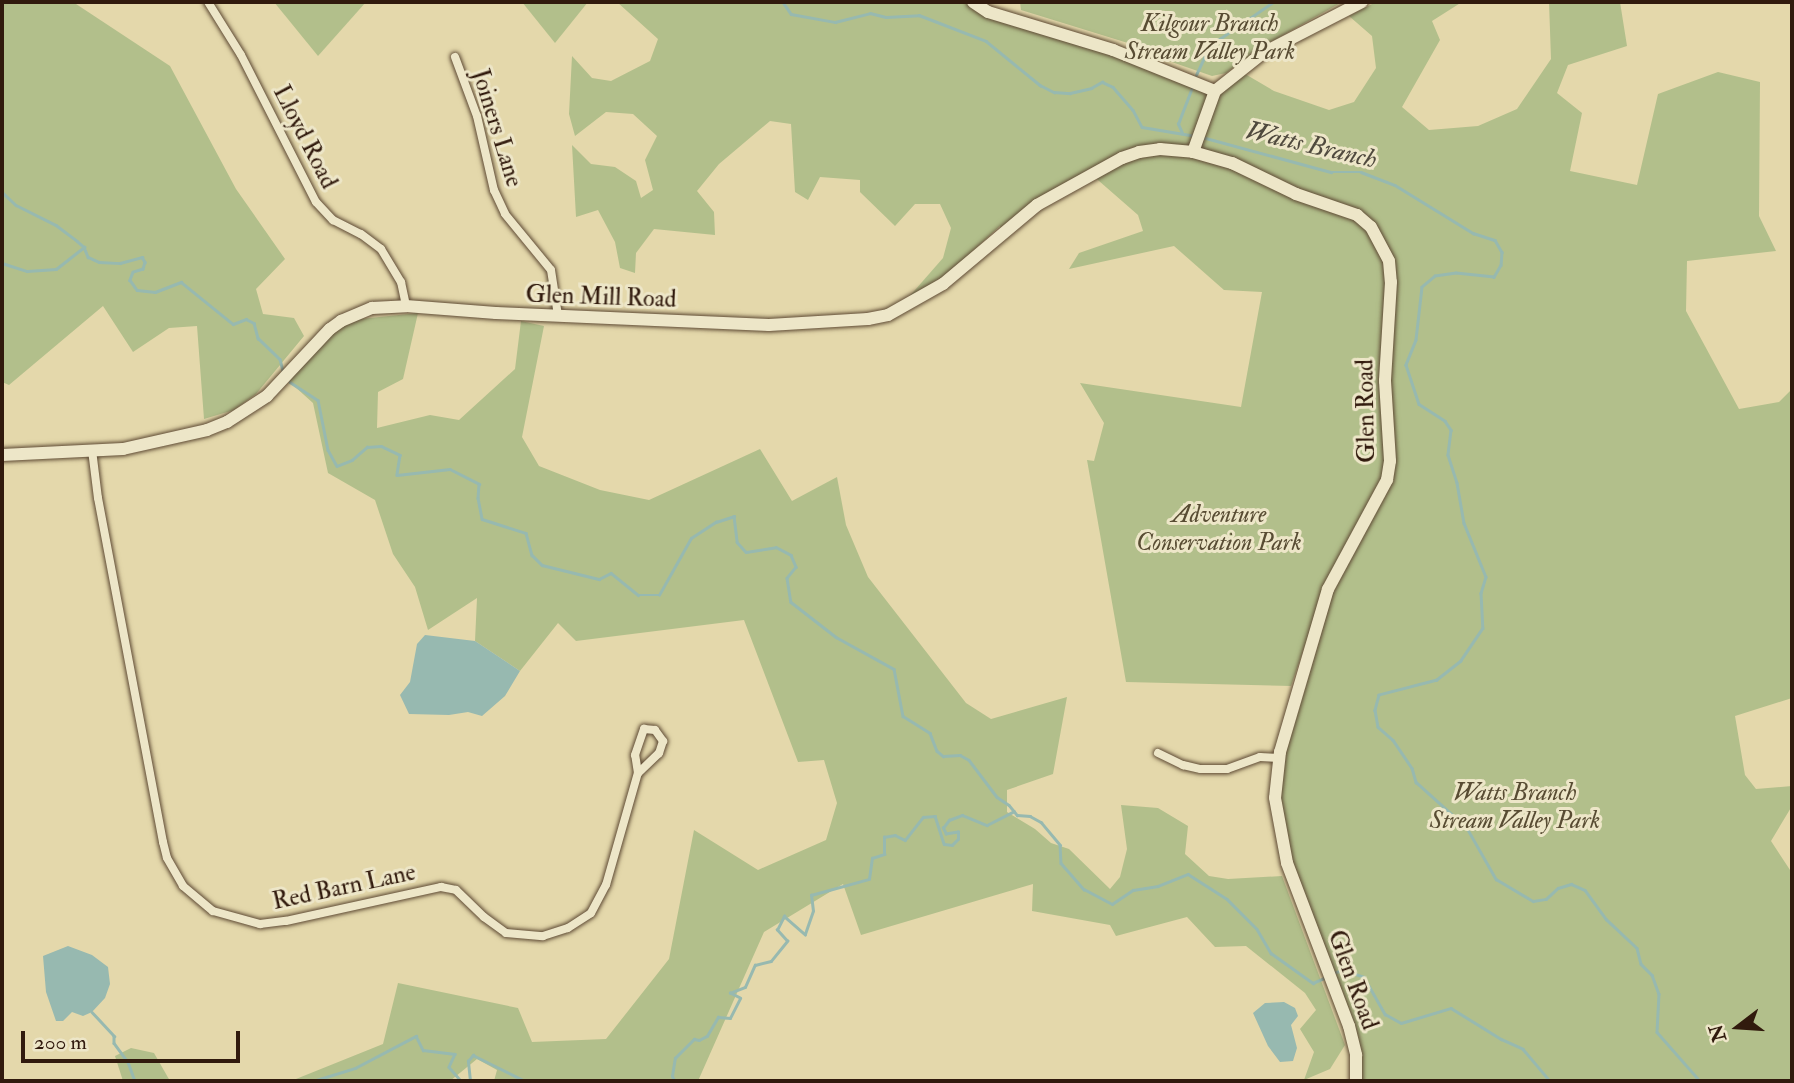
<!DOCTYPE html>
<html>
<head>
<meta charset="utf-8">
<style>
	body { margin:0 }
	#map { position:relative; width:1794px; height:1083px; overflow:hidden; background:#e4d8ab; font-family:"IM FELL Double Pica",serif }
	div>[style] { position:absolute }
	.green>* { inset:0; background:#b2bf8b }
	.water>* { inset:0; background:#97b9b0 }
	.stream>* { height:2.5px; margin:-1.25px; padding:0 1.25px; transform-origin:1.25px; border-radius:1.25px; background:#97b9b0 }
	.roads { filter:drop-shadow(0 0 2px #5e4a34) drop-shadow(0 0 2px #5e4a34) }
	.minor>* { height:8px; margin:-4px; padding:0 4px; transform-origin:4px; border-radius:4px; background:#ede6c8 }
	.secondary>* { height:12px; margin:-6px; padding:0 6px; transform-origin:6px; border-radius:6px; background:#ede6c8 }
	span { translate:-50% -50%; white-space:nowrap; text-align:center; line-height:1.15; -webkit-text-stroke:6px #ede6c8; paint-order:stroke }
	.park-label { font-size:24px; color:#584c33; font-style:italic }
	.street-label { font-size:24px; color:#311a0d }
	.water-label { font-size:26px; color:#504a3e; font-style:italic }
	.frame { position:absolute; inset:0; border:4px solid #311a0d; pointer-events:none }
	.north { position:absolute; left:1703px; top:992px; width:70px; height:70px; -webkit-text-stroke:5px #ede6c8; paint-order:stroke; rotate:253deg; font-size:19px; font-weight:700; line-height:28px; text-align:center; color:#311a0d }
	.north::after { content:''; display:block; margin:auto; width:24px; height:32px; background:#311a0d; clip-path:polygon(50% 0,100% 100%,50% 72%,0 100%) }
	.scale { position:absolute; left:21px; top:1031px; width:219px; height:32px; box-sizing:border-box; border:4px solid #311a0d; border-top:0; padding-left:9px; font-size:21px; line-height:24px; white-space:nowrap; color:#311a0d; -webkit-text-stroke:5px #ede6c8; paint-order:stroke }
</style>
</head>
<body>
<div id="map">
	<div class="green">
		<div style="clip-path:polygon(2px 2px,73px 2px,170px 66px,236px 189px,285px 259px,256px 289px,263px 314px,294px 318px,304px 336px,256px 394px,234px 410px,204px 419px,197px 326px,169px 328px,133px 352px,103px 306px,9px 385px,2px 382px)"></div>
		<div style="clip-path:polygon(274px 2px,366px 2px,318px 56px)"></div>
		<div style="clip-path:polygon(522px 2px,588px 2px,555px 43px)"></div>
		<div style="clip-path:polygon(617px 2px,973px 2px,1215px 91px,1240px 71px,1274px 91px,1329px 110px,1354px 102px,1376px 68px,1372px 36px,1349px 16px,1376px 2px,1462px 2px,1432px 21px,1440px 40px,1402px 107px,1429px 130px,1478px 126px,1517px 109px,1551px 59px,1549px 2px,1620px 2px,1627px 46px,1568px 65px,1557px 93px,1582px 113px,1570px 171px,1637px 185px,1658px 94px,1718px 72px,1760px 82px,1759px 216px,1776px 251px,1687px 261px,1686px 311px,1739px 409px,1779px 402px,1792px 389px,1792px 698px,1735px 716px,1745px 775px,1756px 789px,1792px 786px,1792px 806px,1771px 841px,1792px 873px,1792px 1081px,1356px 1081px,1356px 1055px,1279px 855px,1275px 813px,1276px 775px,1330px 573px,1291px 686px,1126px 682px,1087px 460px,1094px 461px,1104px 423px,1080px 383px,1241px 407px,1262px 292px,1224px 290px,1174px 246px,1069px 269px,1079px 253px,1143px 231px,1138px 215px,1091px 174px,1001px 231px,1000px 226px,949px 273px,908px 298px,943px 258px,951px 228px,940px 204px,915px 204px,895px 226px,860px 192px,860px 180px,820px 177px,808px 200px,795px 192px,791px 124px,770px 121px,719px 164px,697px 191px,714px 212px,715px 235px,654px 229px,636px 253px,635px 273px,620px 268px,615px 242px,598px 210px,576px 217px,572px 145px,591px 164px,615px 167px,636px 181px,641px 198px,653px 190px,645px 160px,657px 136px,633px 114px,606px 112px,575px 136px,569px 114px,572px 56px,592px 78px,611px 81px,650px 61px,658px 39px)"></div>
		<div style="clip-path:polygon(1020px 2px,1342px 2px,1260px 48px,1226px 73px,1212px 76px,1143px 52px,1144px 48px,1021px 10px)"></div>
		<div style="clip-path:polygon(418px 313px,403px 379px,378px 392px,377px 428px,430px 415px,459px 420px,515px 369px,521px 321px,544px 326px,522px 437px,539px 466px,600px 490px,649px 500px,760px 449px,792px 501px,837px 477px,846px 525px,868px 577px,966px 703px,991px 719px,1067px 697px,1053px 774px,1007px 790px,1007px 812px,1035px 829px,1051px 843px,1069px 849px,1110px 889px,1120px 877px,1127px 849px,1121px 805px,1158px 808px,1188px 826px,1185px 854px,1209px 876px,1228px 879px,1282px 876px,1345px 1045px,1330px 1069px,1304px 1080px,1314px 1052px,1300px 1029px,1316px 1010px,1305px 993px,1246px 946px,1215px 947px,1187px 917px,1116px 936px,1110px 925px,1032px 911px,1033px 884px,861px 935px,843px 884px,764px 932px,698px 1081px,494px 1081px,497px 1070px,477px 1059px,450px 1081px,291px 1081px,383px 1044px,398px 983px,518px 1008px,532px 1042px,606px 1039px,669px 959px,694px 830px,758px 870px,826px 840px,837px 803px,824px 760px,798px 762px,744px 620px,576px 641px,558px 623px,520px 671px,475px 641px,477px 598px,428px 630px,415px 587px,393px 554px,375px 500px,328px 473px,313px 403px,284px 377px,341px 321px)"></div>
		<div style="clip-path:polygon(131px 1048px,154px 1053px,170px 1081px,123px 1081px,115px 1056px)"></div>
	</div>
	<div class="water">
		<div style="clip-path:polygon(425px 635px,475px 641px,520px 671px,505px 696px,482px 716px,468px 712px,449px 715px,409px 714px,400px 695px,410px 682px,417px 644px)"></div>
		<div style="clip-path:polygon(68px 946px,92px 955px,108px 967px,110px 984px,105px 998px,92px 1012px,83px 1016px,72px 1012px,63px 1021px,56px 1021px,46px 992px,43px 956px)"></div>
		<div style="clip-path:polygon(1284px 1002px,1295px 1008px,1298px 1016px,1291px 1025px,1297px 1048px,1293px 1061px,1280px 1062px,1268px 1046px,1253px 1013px,1265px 1003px)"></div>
	</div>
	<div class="stream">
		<div style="left:783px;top:2px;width:14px;rotate:56deg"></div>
		<div style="left:791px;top:14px;width:45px;rotate:10.3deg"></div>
		<div style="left:835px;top:22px;width:36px;rotate:-14deg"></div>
		<div style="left:870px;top:13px;width:16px;rotate:14deg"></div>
		<div style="left:886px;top:17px;width:33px;rotate:-3deg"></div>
		<div style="left:919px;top:15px;width:72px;rotate:21.2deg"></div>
		<div style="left:986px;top:41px;width:70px;rotate:39.2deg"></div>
		<div style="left:1040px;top:85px;width:16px;rotate:27deg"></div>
		<div style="left:1054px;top:92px;width:16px;rotate:4deg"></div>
		<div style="left:1070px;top:93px;width:22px;rotate:-13deg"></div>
		<div style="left:1091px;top:88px;width:13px;rotate:-29deg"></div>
		<div style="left:1102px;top:82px;width:12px;rotate:24deg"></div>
		<div style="left:1113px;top:87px;width:30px;rotate:49deg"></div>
		<div style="left:1133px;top:110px;width:19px;rotate:62deg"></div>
		<div style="left:1142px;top:127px;width:54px;rotate:9.6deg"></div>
		<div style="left:1196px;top:75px;width:21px;rotate:-65deg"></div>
		<div style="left:1205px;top:56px;width:21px;rotate:-51deg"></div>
		<div style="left:1218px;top:40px;width:67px;rotate:-34.6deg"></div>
		<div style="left:1182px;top:133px;width:10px;rotate:-114deg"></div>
		<div style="left:1178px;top:124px;width:40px;rotate:-69deg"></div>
		<div style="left:1202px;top:137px;width:134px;rotate:15.2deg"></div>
		<div style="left:1331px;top:172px;width:30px"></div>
		<div style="left:1361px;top:172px;width:36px;rotate:21deg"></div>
		<div style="left:1395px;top:185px;width:92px;rotate:31.6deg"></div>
		<div style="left:1473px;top:233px;width:23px;rotate:18deg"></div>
		<div style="left:1495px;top:240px;width:14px;rotate:60deg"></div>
		<div style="left:1502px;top:252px;width:13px;rotate:94deg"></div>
		<div style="left:1501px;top:265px;width:14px;rotate:120deg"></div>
		<div style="left:1494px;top:277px;width:38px;rotate:-174deg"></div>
		<div style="left:1456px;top:273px;width:21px;rotate:172deg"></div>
		<div style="left:1435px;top:276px;width:17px;rotate:140deg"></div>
		<div style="left:1422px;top:287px;width:53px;rotate:96.5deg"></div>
		<div style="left:1416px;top:340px;width:27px;rotate:112deg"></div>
		<div style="left:1406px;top:365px;width:41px;rotate:71.6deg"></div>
		<div style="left:1419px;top:404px;width:31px;rotate:33deg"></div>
		<div style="left:1445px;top:421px;width:11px;rotate:56deg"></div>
		<div style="left:1451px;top:430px;width:25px;rotate:97deg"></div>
		<div style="left:1448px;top:455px;width:29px;rotate:72deg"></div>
		<div style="left:1457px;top:483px;width:41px;rotate:80.1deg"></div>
		<div style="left:1464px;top:523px;width:58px;rotate:67.8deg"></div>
		<div style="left:1486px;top:577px;width:17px;rotate:107deg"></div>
		<div style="left:1481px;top:593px;width:35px;rotate:87deg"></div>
		<div style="left:1483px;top:628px;width:40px;rotate:124deg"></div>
		<div style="left:1461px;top:661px;width:31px;rotate:142deg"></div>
		<div style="left:1437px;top:680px;width:60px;rotate:165.5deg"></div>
		<div style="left:1379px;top:695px;width:16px;rotate:105deg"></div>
		<div style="left:1375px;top:710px;width:17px;rotate:80deg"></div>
		<div style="left:1378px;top:727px;width:20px;rotate:41deg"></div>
		<div style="left:1393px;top:740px;width:34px;rotate:56deg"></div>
		<div style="left:1412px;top:768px;width:15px;rotate:74deg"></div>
		<div style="left:1416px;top:782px;width:69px;rotate:42deg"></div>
		<div style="left:1467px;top:828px;width:59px;rotate:60.4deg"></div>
		<div style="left:1496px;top:879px;width:43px;rotate:30.7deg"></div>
		<div style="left:1533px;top:901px;width:13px;rotate:-9deg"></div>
		<div style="left:1546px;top:899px;width:16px;rotate:-43deg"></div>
		<div style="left:1558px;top:888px;width:14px;rotate:-17deg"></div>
		<div style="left:1571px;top:884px;width:15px;rotate:23deg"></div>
		<div style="left:1585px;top:890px;width:36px;rotate:54deg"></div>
		<div style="left:1606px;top:919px;width:42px;rotate:43.1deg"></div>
		<div style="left:1637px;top:948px;width:16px;rotate:76deg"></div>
		<div style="left:1641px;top:964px;width:16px;rotate:45deg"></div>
		<div style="left:1652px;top:975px;width:20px;rotate:70deg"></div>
		<div style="left:1659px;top:994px;width:38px;rotate:93deg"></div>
		<div style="left:1657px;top:1032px;width:65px;rotate:48.7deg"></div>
		<div style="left:2px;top:192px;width:19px;rotate:43deg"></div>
		<div style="left:16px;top:205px;width:45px;rotate:26.6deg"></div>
		<div style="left:56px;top:225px;width:26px;rotate:37deg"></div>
		<div style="left:77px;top:241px;width:9px;rotate:41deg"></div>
		<div style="left:84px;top:247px;width:11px;rotate:68deg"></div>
		<div style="left:88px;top:257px;width:12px;rotate:24deg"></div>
		<div style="left:99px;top:262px;width:21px;rotate:3deg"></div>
		<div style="left:120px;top:263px;width:23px;rotate:-15deg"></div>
		<div style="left:142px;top:257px;width:6px;rotate:59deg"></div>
		<div style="left:145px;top:262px;width:7px;rotate:106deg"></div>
		<div style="left:143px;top:269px;width:10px;rotate:163deg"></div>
		<div style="left:133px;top:272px;width:9px;rotate:111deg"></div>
		<div style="left:130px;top:280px;width:12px;rotate:55deg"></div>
		<div style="left:137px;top:290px;width:18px;rotate:6deg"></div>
		<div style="left:155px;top:292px;width:28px;rotate:-21deg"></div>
		<div style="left:181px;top:282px;width:67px;rotate:38.9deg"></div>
		<div style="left:233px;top:324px;width:14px;rotate:-21deg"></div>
		<div style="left:246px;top:319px;width:9px;rotate:27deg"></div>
		<div style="left:254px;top:323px;width:16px;rotate:75deg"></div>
		<div style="left:258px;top:338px;width:30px;rotate:44deg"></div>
		<div style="left:280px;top:359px;width:12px;rotate:76deg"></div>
		<div style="left:2px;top:263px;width:26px;rotate:18deg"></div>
		<div style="left:27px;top:271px;width:29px;rotate:-4deg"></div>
		<div style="left:56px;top:269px;width:36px;rotate:-38deg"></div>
		<div style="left:290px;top:382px;width:33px;rotate:33deg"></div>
		<div style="left:318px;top:400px;width:51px;rotate:78.7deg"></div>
		<div style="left:328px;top:450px;width:18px;rotate:61deg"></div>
		<div style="left:337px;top:466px;width:16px;rotate:-22deg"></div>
		<div style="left:352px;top:460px;width:20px;rotate:-41deg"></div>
		<div style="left:367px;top:447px;width:14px;rotate:-4deg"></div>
		<div style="left:381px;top:446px;width:21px;rotate:25deg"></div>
		<div style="left:400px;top:455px;width:20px;rotate:99deg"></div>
		<div style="left:397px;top:475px;width:53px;rotate:-6.5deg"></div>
		<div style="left:450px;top:469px;width:33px;rotate:27deg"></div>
		<div style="left:479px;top:484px;width:14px;rotate:94deg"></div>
		<div style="left:478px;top:498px;width:21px;rotate:79deg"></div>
		<div style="left:482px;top:519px;width:46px;rotate:17.7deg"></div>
		<div style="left:526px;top:533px;width:23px;rotate:75deg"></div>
		<div style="left:532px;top:555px;width:14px;rotate:45deg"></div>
		<div style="left:542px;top:565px;width:59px;rotate:13.8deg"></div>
		<div style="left:599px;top:579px;width:13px;rotate:-27deg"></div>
		<div style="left:611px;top:573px;width:35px;rotate:39deg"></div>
		<div style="left:638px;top:595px;width:21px"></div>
		<div style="left:659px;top:595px;width:65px;rotate:-60.7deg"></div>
		<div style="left:691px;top:538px;width:30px;rotate:-33deg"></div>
		<div style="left:716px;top:522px;width:19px;rotate:-18deg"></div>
		<div style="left:734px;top:516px;width:26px;rotate:83deg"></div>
		<div style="left:737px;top:542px;width:13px;rotate:48deg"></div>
		<div style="left:746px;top:552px;width:30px;rotate:-9deg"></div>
		<div style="left:776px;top:547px;width:17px;rotate:28deg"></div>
		<div style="left:791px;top:555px;width:13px;rotate:67deg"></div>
		<div style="left:796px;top:567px;width:14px;rotate:129deg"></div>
		<div style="left:787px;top:578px;width:24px;rotate:81deg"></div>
		<div style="left:791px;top:602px;width:57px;rotate:37.9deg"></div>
		<div style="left:836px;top:637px;width:66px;rotate:28.9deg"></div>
		<div style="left:894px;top:669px;width:48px;rotate:79.2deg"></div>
		<div style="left:903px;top:716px;width:32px;rotate:32deg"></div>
		<div style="left:930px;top:733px;width:19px;rotate:69deg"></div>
		<div style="left:937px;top:751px;width:8px;rotate:40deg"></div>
		<div style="left:943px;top:756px;width:17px;rotate:-3deg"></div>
		<div style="left:960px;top:755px;width:10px;rotate:29deg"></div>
		<div style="left:969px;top:760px;width:46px;rotate:52.9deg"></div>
		<div style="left:997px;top:797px;width:14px;rotate:34deg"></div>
		<div style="left:1009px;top:805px;width:13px;rotate:51deg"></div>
		<div style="left:1017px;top:815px;width:13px;rotate:4deg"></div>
		<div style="left:1030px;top:816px;width:13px;rotate:29deg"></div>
		<div style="left:1041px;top:822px;width:30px;rotate:50deg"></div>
		<div style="left:1060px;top:845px;width:18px;rotate:87deg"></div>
		<div style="left:1061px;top:863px;width:35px;rotate:49deg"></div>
		<div style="left:1084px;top:889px;width:32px;rotate:28deg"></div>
		<div style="left:1112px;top:904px;width:25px;rotate:-34deg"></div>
		<div style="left:1133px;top:890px;width:25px;rotate:-9deg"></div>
		<div style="left:1158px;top:886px;width:32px;rotate:-22deg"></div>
		<div style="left:1188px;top:874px;width:46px;rotate:32.7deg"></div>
		<div style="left:1227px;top:899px;width:42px;rotate:45deg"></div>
		<div style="left:1257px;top:929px;width:28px;rotate:60deg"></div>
		<div style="left:1271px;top:953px;width:52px;rotate:35.5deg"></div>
		<div style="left:1313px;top:983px;width:12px;rotate:-24deg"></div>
		<div style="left:1333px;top:973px;width:10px;rotate:-17deg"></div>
		<div style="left:1343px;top:970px;width:22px;rotate:18deg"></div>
		<div style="left:1364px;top:977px;width:43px;rotate:60.4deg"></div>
		<div style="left:1385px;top:1014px;width:18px;rotate:29deg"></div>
		<div style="left:1401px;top:1023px;width:52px;rotate:-16.7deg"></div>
		<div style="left:1451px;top:1008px;width:59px;rotate:31.8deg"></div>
		<div style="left:1501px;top:1039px;width:24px;rotate:24deg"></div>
		<div style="left:1523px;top:1049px;width:42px;rotate:49.8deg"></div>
		<div style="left:92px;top:1012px;width:33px;rotate:47deg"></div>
		<div style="left:114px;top:1036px;width:7px;rotate:90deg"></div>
		<div style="left:114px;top:1043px;width:24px;rotate:54deg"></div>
		<div style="left:128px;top:1062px;width:20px;rotate:70deg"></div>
		<div style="left:313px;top:1081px;width:44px;rotate:-17.2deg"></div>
		<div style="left:355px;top:1068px;width:69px;rotate:-27.7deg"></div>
		<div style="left:416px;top:1036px;width:16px;rotate:63deg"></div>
		<div style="left:423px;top:1050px;width:32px;rotate:7deg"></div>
		<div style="left:455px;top:1054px;width:14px;rotate:115deg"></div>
		<div style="left:449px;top:1067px;width:18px;rotate:49deg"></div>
		<div style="left:461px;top:1081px;width:6px"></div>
		<div style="left:470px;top:1081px;width:20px;rotate:-96deg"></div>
		<div style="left:468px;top:1061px;width:8px;rotate:-50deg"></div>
		<div style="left:473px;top:1055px;width:58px;rotate:26.6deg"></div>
		<div style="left:674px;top:1081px;width:5px;rotate:-112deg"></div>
		<div style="left:672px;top:1076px;width:18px;rotate:-81deg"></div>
		<div style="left:675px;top:1058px;width:27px;rotate:-45deg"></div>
		<div style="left:694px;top:1039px;width:5px;rotate:11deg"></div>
		<div style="left:699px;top:1040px;width:9px;rotate:-27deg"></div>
		<div style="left:707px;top:1036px;width:22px;rotate:-60deg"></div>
		<div style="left:718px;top:1017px;width:12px;rotate:5deg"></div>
		<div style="left:730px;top:1018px;width:22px;rotate:-63deg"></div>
		<div style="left:740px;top:998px;width:11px;rotate:-153deg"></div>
		<div style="left:730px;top:993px;width:16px;rotate:-22deg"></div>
		<div style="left:745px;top:987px;width:24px;rotate:-66deg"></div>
		<div style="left:755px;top:965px;width:16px;rotate:-14deg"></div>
		<div style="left:771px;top:961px;width:26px;rotate:-51deg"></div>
		<div style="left:787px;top:941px;width:15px;rotate:-132deg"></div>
		<div style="left:777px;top:930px;width:16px;rotate:-63deg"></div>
		<div style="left:784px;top:916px;width:28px;rotate:41deg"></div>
		<div style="left:805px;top:934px;width:24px;rotate:-71deg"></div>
		<div style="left:813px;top:911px;width:16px;rotate:-97deg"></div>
		<div style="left:811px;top:895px;width:60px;rotate:-15.4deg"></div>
		<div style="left:869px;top:879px;width:21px;rotate:-82deg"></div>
		<div style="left:872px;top:858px;width:13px;rotate:-18deg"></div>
		<div style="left:884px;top:854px;width:17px;rotate:-90deg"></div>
		<div style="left:884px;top:837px;width:11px;rotate:-10deg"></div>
		<div style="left:895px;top:835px;width:11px;rotate:27deg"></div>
		<div style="left:905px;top:840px;width:29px;rotate:-52deg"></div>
		<div style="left:923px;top:817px;width:12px;rotate:-5deg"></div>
		<div style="left:935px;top:816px;width:29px;rotate:72deg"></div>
		<div style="left:944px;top:844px;width:8px;rotate:7deg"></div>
		<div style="left:952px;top:845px;width:8px;rotate:-45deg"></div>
		<div style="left:958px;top:839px;width:7px;rotate:-90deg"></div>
		<div style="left:958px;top:832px;width:12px;rotate:171deg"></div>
		<div style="left:946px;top:834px;width:7px;rotate:-117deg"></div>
		<div style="left:943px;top:828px;width:10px;rotate:-53deg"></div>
		<div style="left:949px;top:820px;width:14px;rotate:-21deg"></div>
		<div style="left:962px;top:815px;width:27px;rotate:22deg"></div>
		<div style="left:987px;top:825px;width:30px;rotate:-27deg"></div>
	</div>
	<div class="roads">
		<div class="minor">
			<div style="left:208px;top:2px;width:62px;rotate:58.1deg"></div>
			<div style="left:241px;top:55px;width:165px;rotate:63deg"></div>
			<div style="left:316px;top:202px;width:25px;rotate:47deg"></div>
			<div style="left:333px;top:220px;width:31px;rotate:27deg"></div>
			<div style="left:361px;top:234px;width:25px;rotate:37deg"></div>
			<div style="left:381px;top:249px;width:39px;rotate:59deg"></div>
			<div style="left:401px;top:282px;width:25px;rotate:78deg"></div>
			<div style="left:455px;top:57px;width:63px;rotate:69.6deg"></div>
			<div style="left:477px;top:116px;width:76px;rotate:77.1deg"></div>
			<div style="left:494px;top:190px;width:26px;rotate:65deg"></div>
			<div style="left:505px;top:214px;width:72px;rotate:50.6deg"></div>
			<div style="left:551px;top:270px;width:47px;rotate:81.3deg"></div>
			<div style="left:92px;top:450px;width:48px;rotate:82.9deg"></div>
			<div style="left:98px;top:498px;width:350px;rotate:79.3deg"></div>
			<div style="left:163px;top:842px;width:16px;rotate:76deg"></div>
			<div style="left:167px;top:858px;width:32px;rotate:60deg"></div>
			<div style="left:183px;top:886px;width:39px;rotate:40deg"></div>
			<div style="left:213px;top:911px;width:49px;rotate:15.5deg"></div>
			<div style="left:260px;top:924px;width:26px;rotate:-7deg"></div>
			<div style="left:286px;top:921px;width:159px;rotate:-12.4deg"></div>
			<div style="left:441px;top:887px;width:15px;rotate:11deg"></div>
			<div style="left:456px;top:890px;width:39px;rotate:44deg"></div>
			<div style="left:484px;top:917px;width:27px;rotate:36deg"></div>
			<div style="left:506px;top:933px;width:37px;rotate:5deg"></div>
			<div style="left:543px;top:936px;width:26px;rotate:-18deg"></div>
			<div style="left:568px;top:928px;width:27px;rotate:-33deg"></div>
			<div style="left:591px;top:913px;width:32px;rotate:-62deg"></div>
			<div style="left:606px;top:885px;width:116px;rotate:-74.1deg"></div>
			<div style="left:638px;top:773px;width:18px;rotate:-99deg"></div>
			<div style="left:635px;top:755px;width:28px;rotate:-71deg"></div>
			<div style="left:644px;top:729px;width:11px;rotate:5deg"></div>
			<div style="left:655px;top:730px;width:14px;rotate:54deg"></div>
			<div style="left:663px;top:741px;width:13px;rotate:108deg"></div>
			<div style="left:659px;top:753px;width:29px;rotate:136deg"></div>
			<div style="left:1158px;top:753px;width:28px;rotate:26deg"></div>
			<div style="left:1183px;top:765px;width:18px;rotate:13deg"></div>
			<div style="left:1201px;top:769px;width:26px"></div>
			<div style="left:1227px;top:769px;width:35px;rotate:-20deg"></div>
			<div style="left:1260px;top:757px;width:19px;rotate:3deg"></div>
		</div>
		<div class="secondary">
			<div style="left:973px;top:2px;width:18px;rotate:34deg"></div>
			<div style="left:988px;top:12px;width:131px;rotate:16.9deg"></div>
			<div style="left:1113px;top:50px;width:110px;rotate:21.9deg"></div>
			<div style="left:1215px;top:91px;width:61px;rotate:-38.4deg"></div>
			<div style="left:1263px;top:53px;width:111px;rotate:-27.3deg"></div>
			<div style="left:1193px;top:152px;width:65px;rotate:-70.2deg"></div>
			<div style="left:2px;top:455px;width:121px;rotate:-2.8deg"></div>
			<div style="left:123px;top:449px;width:86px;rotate:-12.7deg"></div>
			<div style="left:207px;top:430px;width:22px;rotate:-22deg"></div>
			<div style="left:227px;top:422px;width:48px;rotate:-33deg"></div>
			<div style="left:267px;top:396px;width:92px;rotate:-46.8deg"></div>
			<div style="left:330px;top:329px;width:14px;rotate:-36deg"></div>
			<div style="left:341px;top:321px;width:34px;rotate:-23deg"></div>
			<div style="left:372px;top:308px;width:34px;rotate:-3deg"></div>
			<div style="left:406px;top:306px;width:90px;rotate:4.4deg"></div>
			<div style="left:496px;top:313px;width:273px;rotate:2.5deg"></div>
			<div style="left:769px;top:325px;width:99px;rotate:-3.5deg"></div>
			<div style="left:868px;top:319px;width:20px;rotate:-11deg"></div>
			<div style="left:888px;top:315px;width:63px;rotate:-29.4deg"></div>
			<div style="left:943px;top:284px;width:123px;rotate:-40deg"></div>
			<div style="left:1037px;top:205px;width:97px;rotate:-28.9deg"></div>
			<div style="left:1122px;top:158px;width:18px;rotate:-19deg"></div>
			<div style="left:1139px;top:152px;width:21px;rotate:-8deg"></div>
			<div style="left:1160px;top:149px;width:33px;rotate:5deg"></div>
			<div style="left:1193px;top:152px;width:41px;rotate:15.8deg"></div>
			<div style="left:1232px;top:163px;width:71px;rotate:25.8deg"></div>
			<div style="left:1296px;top:194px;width:65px;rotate:19deg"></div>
			<div style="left:1357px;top:215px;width:18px;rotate:41deg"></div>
			<div style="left:1371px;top:227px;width:38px;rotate:62deg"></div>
			<div style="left:1389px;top:261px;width:21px;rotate:85deg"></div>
			<div style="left:1391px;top:282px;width:99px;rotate:93.5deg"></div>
			<div style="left:1385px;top:381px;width:80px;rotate:86.4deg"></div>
			<div style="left:1390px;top:461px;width:19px;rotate:99deg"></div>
			<div style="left:1387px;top:480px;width:124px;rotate:118.4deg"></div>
			<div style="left:1328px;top:589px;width:170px;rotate:106.4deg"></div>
			<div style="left:1280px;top:752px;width:46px;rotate:96.2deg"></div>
			<div style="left:1275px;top:798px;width:66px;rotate:79.5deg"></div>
			<div style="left:1287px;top:863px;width:174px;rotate:69.2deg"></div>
			<div style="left:1349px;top:1026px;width:30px;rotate:76deg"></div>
			<div style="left:1356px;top:1055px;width:26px;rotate:90deg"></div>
		</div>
	</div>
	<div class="park-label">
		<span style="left:1210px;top:38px">Kilgour Branch<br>Stream Valley Park</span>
		<span style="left:1219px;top:529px">Adventure<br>Conservation Park</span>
		<span style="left:1515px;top:807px">Watts Branch<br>Stream Valley Park</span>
	</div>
	<div class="street-label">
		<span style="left:497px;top:128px;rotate:73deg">Joiners Lane</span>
		<span style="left:305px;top:137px;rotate:63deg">Lloyd Road</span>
		<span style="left:601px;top:297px;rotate:2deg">Glen Mill Road</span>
		<span style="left:1366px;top:411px;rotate:-91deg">Glen Road</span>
		<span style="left:344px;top:887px;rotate:-12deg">Red Barn Lane</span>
		<span style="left:1353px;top:980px;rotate:70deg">Glen Road</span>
	</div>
	<div class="water-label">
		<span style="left:1311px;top:146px;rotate:13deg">Watts Branch</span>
	</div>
	<div class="frame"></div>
	<div class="north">N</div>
	<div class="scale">200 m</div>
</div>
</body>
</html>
